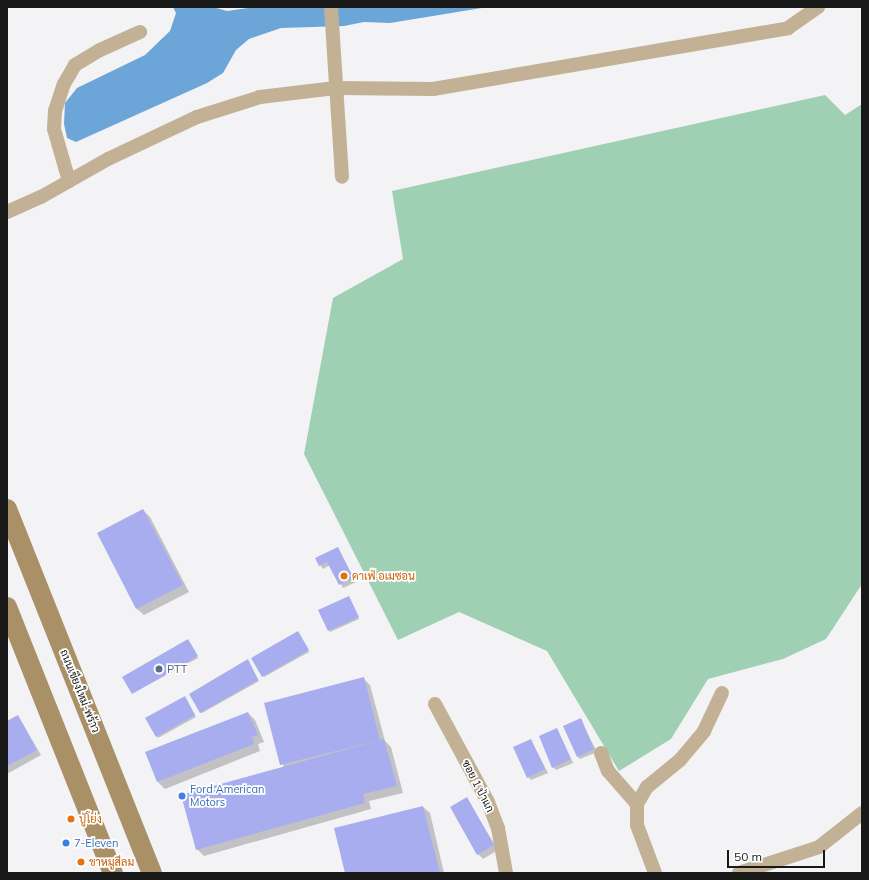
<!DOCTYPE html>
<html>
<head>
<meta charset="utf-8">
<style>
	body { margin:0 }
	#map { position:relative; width:869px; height:880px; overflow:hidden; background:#f3f3f5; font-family:Mulish,Sarabun,sans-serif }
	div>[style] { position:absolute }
	.green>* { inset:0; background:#9fd0b3 }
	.water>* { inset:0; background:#6ca5d7 }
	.shadow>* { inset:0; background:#0003 }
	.building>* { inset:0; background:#a7adef }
	.street>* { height:14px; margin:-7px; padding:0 7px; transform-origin:7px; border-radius:7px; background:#c2b195 }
	.secondary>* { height:20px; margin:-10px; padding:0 10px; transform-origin:10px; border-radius:10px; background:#a99066 }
	.dots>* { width:11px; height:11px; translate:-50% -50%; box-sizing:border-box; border:2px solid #fff; border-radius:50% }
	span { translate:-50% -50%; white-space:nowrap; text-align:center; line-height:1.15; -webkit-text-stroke:3.5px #fff; paint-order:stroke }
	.food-label { font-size:11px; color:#c56008 }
	.left { translate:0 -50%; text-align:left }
	.service-label { font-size:11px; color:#4e5e75 }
	.street-label { font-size:11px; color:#181819 }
	.shop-label { font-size:11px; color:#366cbe }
	.frame { position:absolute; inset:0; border:8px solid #181819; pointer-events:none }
	.scale { position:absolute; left:727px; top:850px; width:98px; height:18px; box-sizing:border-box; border:2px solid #181819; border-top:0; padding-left:5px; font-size:12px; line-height:14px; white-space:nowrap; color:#181819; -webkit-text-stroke:3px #fff; paint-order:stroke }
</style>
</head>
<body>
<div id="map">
	<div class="green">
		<div style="clip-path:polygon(825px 95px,845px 115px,862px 104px,862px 584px,826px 639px,783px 659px,708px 679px,671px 739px,619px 771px,547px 651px,459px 612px,398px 640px,304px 454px,333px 298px,403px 259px,392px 191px)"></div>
	</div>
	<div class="water">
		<div style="clip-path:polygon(173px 7px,213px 7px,227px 11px,255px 7px,488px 7px,390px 23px,364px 22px,344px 26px,281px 28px,249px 39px,236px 50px,223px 73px,207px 83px,76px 142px,67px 138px,64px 124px,65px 103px,77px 88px,145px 55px,170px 31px,176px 13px)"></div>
	</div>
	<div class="shadow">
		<div style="clip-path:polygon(143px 510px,150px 517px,189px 592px,144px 615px,137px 609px,98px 534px)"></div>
		<div style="clip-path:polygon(338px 548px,356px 582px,343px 588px,330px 565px,323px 569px,316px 559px)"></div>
		<div style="clip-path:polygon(350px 599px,359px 619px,330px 632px,320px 611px)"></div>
		<div style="clip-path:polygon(299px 634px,309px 652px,264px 677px,263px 676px)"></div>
		<div style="clip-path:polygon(189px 641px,198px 658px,133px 693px,124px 677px)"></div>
		<div style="clip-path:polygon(249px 662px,259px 681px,202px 713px,200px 712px)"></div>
		<div style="clip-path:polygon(364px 679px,370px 685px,385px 741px,391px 747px,403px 793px,369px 801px,371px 809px,204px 856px,197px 849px,284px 768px,266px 704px)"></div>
		<div style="clip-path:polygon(186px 699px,196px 717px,158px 738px,147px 719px)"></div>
		<div style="clip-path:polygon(248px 713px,255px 720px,264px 742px,258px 744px,260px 751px,165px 789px,158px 782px,146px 753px)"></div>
		<div style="clip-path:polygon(18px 716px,41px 755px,7px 774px,7px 722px)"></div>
		<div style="clip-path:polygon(580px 719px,597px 752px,580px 759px,577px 756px)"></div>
		<div style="clip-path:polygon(557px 729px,573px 763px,556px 770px,553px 767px)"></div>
		<div style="clip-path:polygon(531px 740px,548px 773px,531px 780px,528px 777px)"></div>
		<div style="clip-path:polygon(467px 799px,498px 850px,483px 859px,478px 854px)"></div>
		<div style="clip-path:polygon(423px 807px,430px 813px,444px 873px,346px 873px)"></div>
	</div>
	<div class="building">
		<div style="clip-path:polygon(143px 509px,183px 585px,136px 609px,97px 533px)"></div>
		<div style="clip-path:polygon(338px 547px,353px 578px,339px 585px,327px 562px,319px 566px,315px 558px)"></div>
		<div style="clip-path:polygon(349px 596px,359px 617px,328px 631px,318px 610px)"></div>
		<div style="clip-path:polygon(298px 631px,309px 650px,262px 677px,251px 658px)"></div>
		<div style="clip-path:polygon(188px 639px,198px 656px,132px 694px,122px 677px)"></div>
		<div style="clip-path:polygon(248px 659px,258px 680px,200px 713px,189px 694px)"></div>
		<div style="clip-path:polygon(364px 677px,380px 740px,280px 765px,264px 703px)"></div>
		<div style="clip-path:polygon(185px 696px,195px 715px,156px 737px,145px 718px)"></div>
		<div style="clip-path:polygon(248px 712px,258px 735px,252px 737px,254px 744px,157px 782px,145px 752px)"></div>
		<div style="clip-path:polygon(18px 715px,37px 750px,7px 766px,7px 721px)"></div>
		<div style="clip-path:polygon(581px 718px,594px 749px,577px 757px,563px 726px)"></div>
		<div style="clip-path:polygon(557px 728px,571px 759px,552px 768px,539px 736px)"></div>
		<div style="clip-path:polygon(384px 739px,397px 786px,363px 794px,365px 803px,196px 850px,181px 795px)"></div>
		<div style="clip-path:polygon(531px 739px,545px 769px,527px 778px,513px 747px)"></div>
		<div style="clip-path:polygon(467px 797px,494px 845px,477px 855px,450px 807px)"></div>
		<div style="clip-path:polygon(423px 806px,440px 873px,345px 873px,334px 828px)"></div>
	</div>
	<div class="street">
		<div style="left:331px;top:7px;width:170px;rotate:86.3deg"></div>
		<div style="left:69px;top:181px;width:54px;rotate:-106.1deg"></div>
		<div style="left:54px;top:129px;width:18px;rotate:-87deg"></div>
		<div style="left:55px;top:111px;width:28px;rotate:-72deg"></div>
		<div style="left:64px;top:84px;width:22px;rotate:-60deg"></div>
		<div style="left:75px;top:65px;width:29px;rotate:-31deg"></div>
		<div style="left:100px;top:50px;width:44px;rotate:-24.2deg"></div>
		<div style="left:7px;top:212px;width:37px;rotate:-24deg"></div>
		<div style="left:41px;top:197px;width:77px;rotate:-29.6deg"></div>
		<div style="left:108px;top:159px;width:98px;rotate:-25.3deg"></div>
		<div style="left:197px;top:117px;width:66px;rotate:-17.6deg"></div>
		<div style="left:260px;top:97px;width:76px;rotate:-6.8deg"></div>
		<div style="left:335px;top:88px;width:98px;rotate:0.6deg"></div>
		<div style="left:433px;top:89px;width:360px;rotate:-9.7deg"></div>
		<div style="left:788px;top:28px;width:37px;rotate:-35deg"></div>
		<div style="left:435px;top:704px;width:111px;rotate:61.6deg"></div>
		<div style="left:488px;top:802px;width:28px;rotate:69deg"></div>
		<div style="left:498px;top:828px;width:46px;rotate:79.9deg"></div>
		<div style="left:601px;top:753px;width:19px;rotate:69deg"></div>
		<div style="left:608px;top:771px;width:44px;rotate:48.7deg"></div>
		<div style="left:655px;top:873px;width:51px;rotate:-110.6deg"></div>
		<div style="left:637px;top:825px;width:21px;rotate:-90deg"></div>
		<div style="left:637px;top:804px;width:20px;rotate:-60deg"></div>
		<div style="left:647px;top:787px;width:43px;rotate:-39.3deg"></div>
		<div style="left:680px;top:760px;width:38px;rotate:-50deg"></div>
		<div style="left:704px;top:731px;width:42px;rotate:-64.7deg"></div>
		<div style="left:739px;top:873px;width:84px;rotate:-18deg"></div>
		<div style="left:819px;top:847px;width:55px;rotate:-38.3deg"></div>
	</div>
	<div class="secondary">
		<div style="left:7px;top:509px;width:392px;rotate:68.3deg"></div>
		<div style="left:7px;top:607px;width:286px;rotate:68.3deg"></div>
	</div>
	<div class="dots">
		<div style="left:344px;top:576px;background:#e8710a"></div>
		<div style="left:159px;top:669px;background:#5c6f8a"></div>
		<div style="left:182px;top:796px;background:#3f7fe0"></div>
		<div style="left:71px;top:819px;background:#e8710a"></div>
		<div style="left:66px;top:843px;background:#3f7fe0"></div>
		<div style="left:81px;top:862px;background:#e8710a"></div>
	</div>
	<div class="food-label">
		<span class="left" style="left:352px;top:576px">คาเฟ่ อเมซอน</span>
		<span class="left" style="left:79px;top:819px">ปู่โย่ง</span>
		<span class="left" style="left:89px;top:862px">ขาหมูสีลม</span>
	</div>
	<div class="service-label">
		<span class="left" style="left:167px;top:669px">PTT</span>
	</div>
	<div class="street-label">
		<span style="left:80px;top:691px;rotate:68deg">ถนนเชียงใหม่-พร้าว</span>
		<span style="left:478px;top:786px;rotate:63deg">ซอย 1 ป่าแก</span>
	</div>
	<div class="shop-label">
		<span class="left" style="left:190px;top:796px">Ford American<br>Motors</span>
		<span class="left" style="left:74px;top:843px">7-Eleven</span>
	</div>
	<div class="frame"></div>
	<div class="scale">50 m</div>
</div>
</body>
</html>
